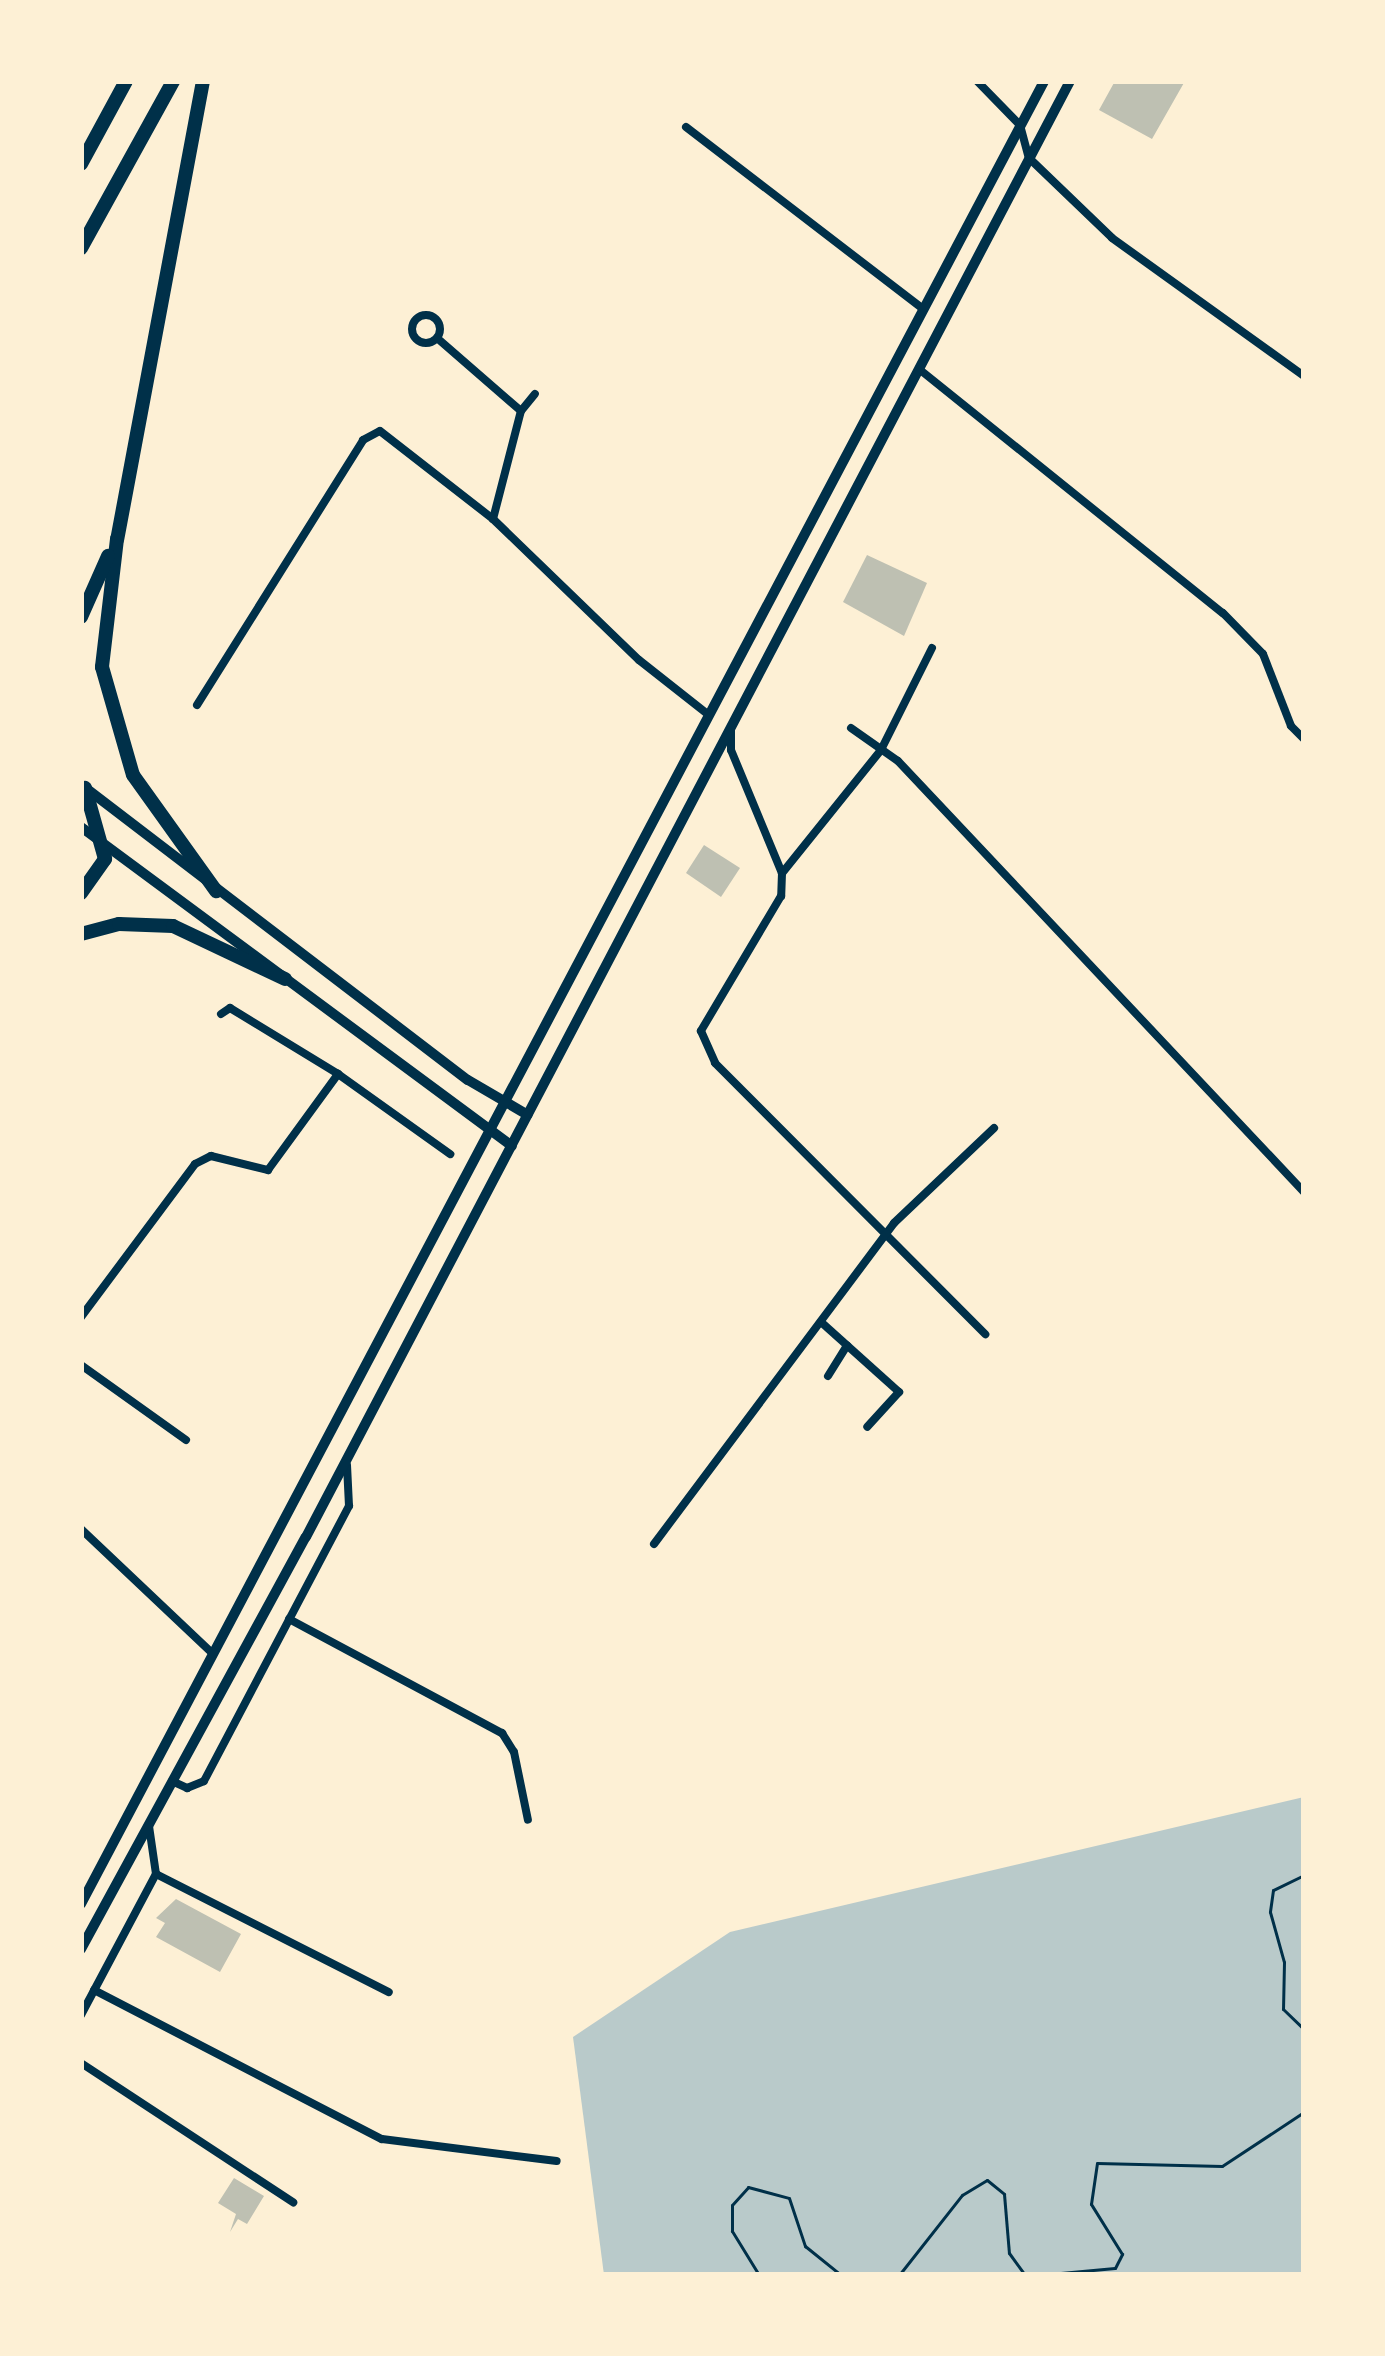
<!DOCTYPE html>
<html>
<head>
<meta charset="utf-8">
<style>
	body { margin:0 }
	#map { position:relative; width:1385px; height:2356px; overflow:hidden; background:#fdf0d5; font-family:"Fira Sans",sans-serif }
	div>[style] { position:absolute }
	.green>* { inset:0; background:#b9caca }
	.building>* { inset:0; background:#bec0b2 }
	.path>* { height:3px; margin:-1.5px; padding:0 1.5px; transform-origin:1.5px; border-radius:1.5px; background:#003049 }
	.minor>* { height:8px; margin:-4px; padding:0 4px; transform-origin:4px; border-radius:4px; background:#003049 }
	.minor>.ring { margin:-4px; padding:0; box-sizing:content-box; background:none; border:8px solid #003049; border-radius:50% }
	.secondary>* { height:10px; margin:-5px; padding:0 5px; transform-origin:5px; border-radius:5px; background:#003049 }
	.motorway>* { height:14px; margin:-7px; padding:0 7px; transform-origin:7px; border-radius:7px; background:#003049 }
	span { translate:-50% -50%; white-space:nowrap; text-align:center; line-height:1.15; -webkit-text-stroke:12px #fdf0d5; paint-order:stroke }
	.frame { position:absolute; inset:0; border:84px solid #fdf0d5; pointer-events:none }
</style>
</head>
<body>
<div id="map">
	<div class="green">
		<div style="clip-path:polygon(1304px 1797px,1304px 2275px,604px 2275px,573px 2037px,730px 1932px)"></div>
	</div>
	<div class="building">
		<div style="clip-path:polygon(1115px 81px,1143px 82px,1185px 81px,1152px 139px,1099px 110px)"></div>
		<div style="clip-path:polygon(867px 555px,927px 583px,904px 636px,843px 602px)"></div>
		<div style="clip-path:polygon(704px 845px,740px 868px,721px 897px,686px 873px)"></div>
		<div style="clip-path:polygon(176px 1899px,241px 1934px,220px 1972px,156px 1937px,165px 1923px,156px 1918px)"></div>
		<div style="clip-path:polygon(234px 2178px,264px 2196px,247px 2224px,238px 2219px,230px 2232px,236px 2214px,218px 2203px)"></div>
	</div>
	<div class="path">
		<div style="left:1304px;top:1875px;width:34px;rotate:154deg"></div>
		<div style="left:1273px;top:1890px;width:22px;rotate:98deg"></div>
		<div style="left:1270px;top:1912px;width:52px;rotate:74.4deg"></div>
		<div style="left:1284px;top:1962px;width:47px;rotate:91.2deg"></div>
		<div style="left:1283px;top:2009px;width:29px;rotate:44deg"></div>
		<div style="left:759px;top:2275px;width:52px;rotate:-121.5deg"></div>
		<div style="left:732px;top:2231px;width:26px;rotate:-90deg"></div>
		<div style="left:732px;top:2205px;width:24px;rotate:-48deg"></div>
		<div style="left:748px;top:2187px;width:42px;rotate:15deg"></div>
		<div style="left:789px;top:2198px;width:51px;rotate:71.6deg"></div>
		<div style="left:805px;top:2246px;width:46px;rotate:38.9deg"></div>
		<div style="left:899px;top:2275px;width:102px;rotate:-51.8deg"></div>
		<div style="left:962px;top:2195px;width:29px;rotate:-31deg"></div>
		<div style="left:987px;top:2180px;width:22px;rotate:39deg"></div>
		<div style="left:1004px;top:2194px;width:59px;rotate:85.2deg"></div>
		<div style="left:1009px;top:2253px;width:27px;rotate:54deg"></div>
		<div style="left:1039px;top:2275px;width:76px;rotate:-5.3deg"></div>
		<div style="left:1115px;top:2268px;width:16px;rotate:-63deg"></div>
		<div style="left:1122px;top:2254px;width:59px;rotate:-121.8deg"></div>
		<div style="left:1091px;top:2204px;width:41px;rotate:-81.7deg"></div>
		<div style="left:1097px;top:2163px;width:125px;rotate:1.4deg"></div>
		<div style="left:1222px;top:2166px;width:98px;rotate:-33.4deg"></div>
	</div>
	<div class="minor">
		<div style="left:977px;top:81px;width:62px;rotate:45.7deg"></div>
		<div style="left:1020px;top:125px;width:34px;rotate:75deg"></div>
		<div style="left:1029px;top:158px;width:115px;rotate:43.9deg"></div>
		<div style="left:1112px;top:238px;width:236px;rotate:35.7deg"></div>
		<div style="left:686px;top:127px;width:299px;rotate:37.5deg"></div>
		<div class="ring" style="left:412px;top:315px;width:20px;height:20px"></div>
		<div style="left:437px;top:338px;width:111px;rotate:41deg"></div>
		<div style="left:919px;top:369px;width:390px;rotate:38.8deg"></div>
		<div style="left:1223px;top:613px;width:57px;rotate:45.7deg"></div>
		<div style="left:1263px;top:654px;width:77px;rotate:68.7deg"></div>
		<div style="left:1291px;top:726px;width:18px;rotate:45deg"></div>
		<div style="left:493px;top:519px;width:112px;rotate:-75.5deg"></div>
		<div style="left:521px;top:411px;width:22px;rotate:-51deg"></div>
		<div style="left:932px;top:648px;width:114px;rotate:116.6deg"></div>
		<div style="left:881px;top:750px;width:158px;rotate:128.8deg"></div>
		<div style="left:782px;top:873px;width:23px;rotate:92deg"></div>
		<div style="left:781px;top:896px;width:157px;rotate:120.7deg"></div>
		<div style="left:701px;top:1031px;width:35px;rotate:66deg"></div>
		<div style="left:715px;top:1063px;width:383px;rotate:45.1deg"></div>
		<div style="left:197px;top:705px;width:313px;rotate:-57.9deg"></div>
		<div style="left:363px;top:440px;width:19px;rotate:-28deg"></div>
		<div style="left:380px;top:431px;width:143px;rotate:37.9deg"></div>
		<div style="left:493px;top:519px;width:203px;rotate:44deg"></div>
		<div style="left:639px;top:660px;width:89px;rotate:38.2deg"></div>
		<div style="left:731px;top:728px;width:22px;rotate:90deg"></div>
		<div style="left:731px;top:750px;width:133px;rotate:67.5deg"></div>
		<div style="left:851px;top:728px;width:57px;rotate:35.1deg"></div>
		<div style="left:898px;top:761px;width:592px;rotate:46.71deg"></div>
		<div style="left:221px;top:1014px;width:11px;rotate:-34deg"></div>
		<div style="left:230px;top:1008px;width:127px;rotate:31.4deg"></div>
		<div style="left:338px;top:1074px;width:138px;rotate:35.5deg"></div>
		<div style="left:81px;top:1317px;width:191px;rotate:-53.3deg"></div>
		<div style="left:195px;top:1164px;width:18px;rotate:-27deg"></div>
		<div style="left:211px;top:1156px;width:59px;rotate:13.8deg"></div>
		<div style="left:268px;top:1170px;width:119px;rotate:-53.9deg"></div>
		<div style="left:821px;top:1322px;width:105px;rotate:41.9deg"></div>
		<div style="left:899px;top:1392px;width:47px;rotate:132.4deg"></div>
		<div style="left:81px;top:1365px;width:129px;rotate:35.5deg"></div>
		<div style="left:828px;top:1376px;width:36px;rotate:-58deg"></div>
		<div style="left:81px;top:1529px;width:182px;rotate:43.4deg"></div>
		<div style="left:654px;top:1544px;width:401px;rotate:-53.2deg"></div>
		<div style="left:894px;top:1223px;width:138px;rotate:-43.5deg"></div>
		<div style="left:289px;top:1619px;width:242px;rotate:28.2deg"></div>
		<div style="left:502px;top:1733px;width:22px;rotate:58deg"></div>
		<div style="left:514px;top:1752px;width:69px;rotate:78.4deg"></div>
		<div style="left:172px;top:1781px;width:17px;rotate:25deg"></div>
		<div style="left:187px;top:1788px;width:18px;rotate:-22deg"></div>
		<div style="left:204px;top:1781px;width:311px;rotate:-62.2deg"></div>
		<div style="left:349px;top:1506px;width:41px;rotate:-92.8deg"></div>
		<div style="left:156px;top:1874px;width:261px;rotate:26.9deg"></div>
		<div style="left:94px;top:1990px;width:324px;rotate:27.4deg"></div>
		<div style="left:382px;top:2139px;width:176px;rotate:7.2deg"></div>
		<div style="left:81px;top:2015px;width:160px;rotate:-62deg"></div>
		<div style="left:156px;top:1874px;width:49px;rotate:-98.3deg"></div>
		<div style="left:81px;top:2063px;width:254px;rotate:33.3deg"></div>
	</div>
	<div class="secondary">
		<div style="left:87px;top:789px;width:479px;rotate:37.4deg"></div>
		<div style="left:468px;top:1080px;width:69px;rotate:30.3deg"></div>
		<div style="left:81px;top:827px;width:536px;rotate:36.51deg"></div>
		<div style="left:81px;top:1904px;width:2062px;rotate:-62.15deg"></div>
		<div style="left:81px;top:1949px;width:469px;rotate:-61.4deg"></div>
		<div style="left:306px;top:1537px;width:1644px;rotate:-62.31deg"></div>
	</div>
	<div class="motorway">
		<div style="left:203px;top:81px;width:466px;rotate:100.6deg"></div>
		<div style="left:117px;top:539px;width:129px;rotate:96.7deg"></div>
		<div style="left:102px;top:667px;width:112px;rotate:74deg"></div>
		<div style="left:133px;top:775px;width:143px;rotate:54.4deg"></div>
		<div style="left:81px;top:164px;width:94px;rotate:-61.5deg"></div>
		<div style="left:81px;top:248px;width:191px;rotate:-61.1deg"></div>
		<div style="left:81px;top:617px;width:67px;rotate:-66.1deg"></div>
		<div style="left:81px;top:893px;width:42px;rotate:-54.8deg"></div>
		<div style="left:105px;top:859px;width:74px;rotate:-105.7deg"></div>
		<div style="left:81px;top:934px;width:39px;rotate:-15deg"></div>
		<div style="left:119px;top:924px;width:54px;rotate:2.1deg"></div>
		<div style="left:173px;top:926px;width:124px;rotate:25.3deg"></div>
	</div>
	<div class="frame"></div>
</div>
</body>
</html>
